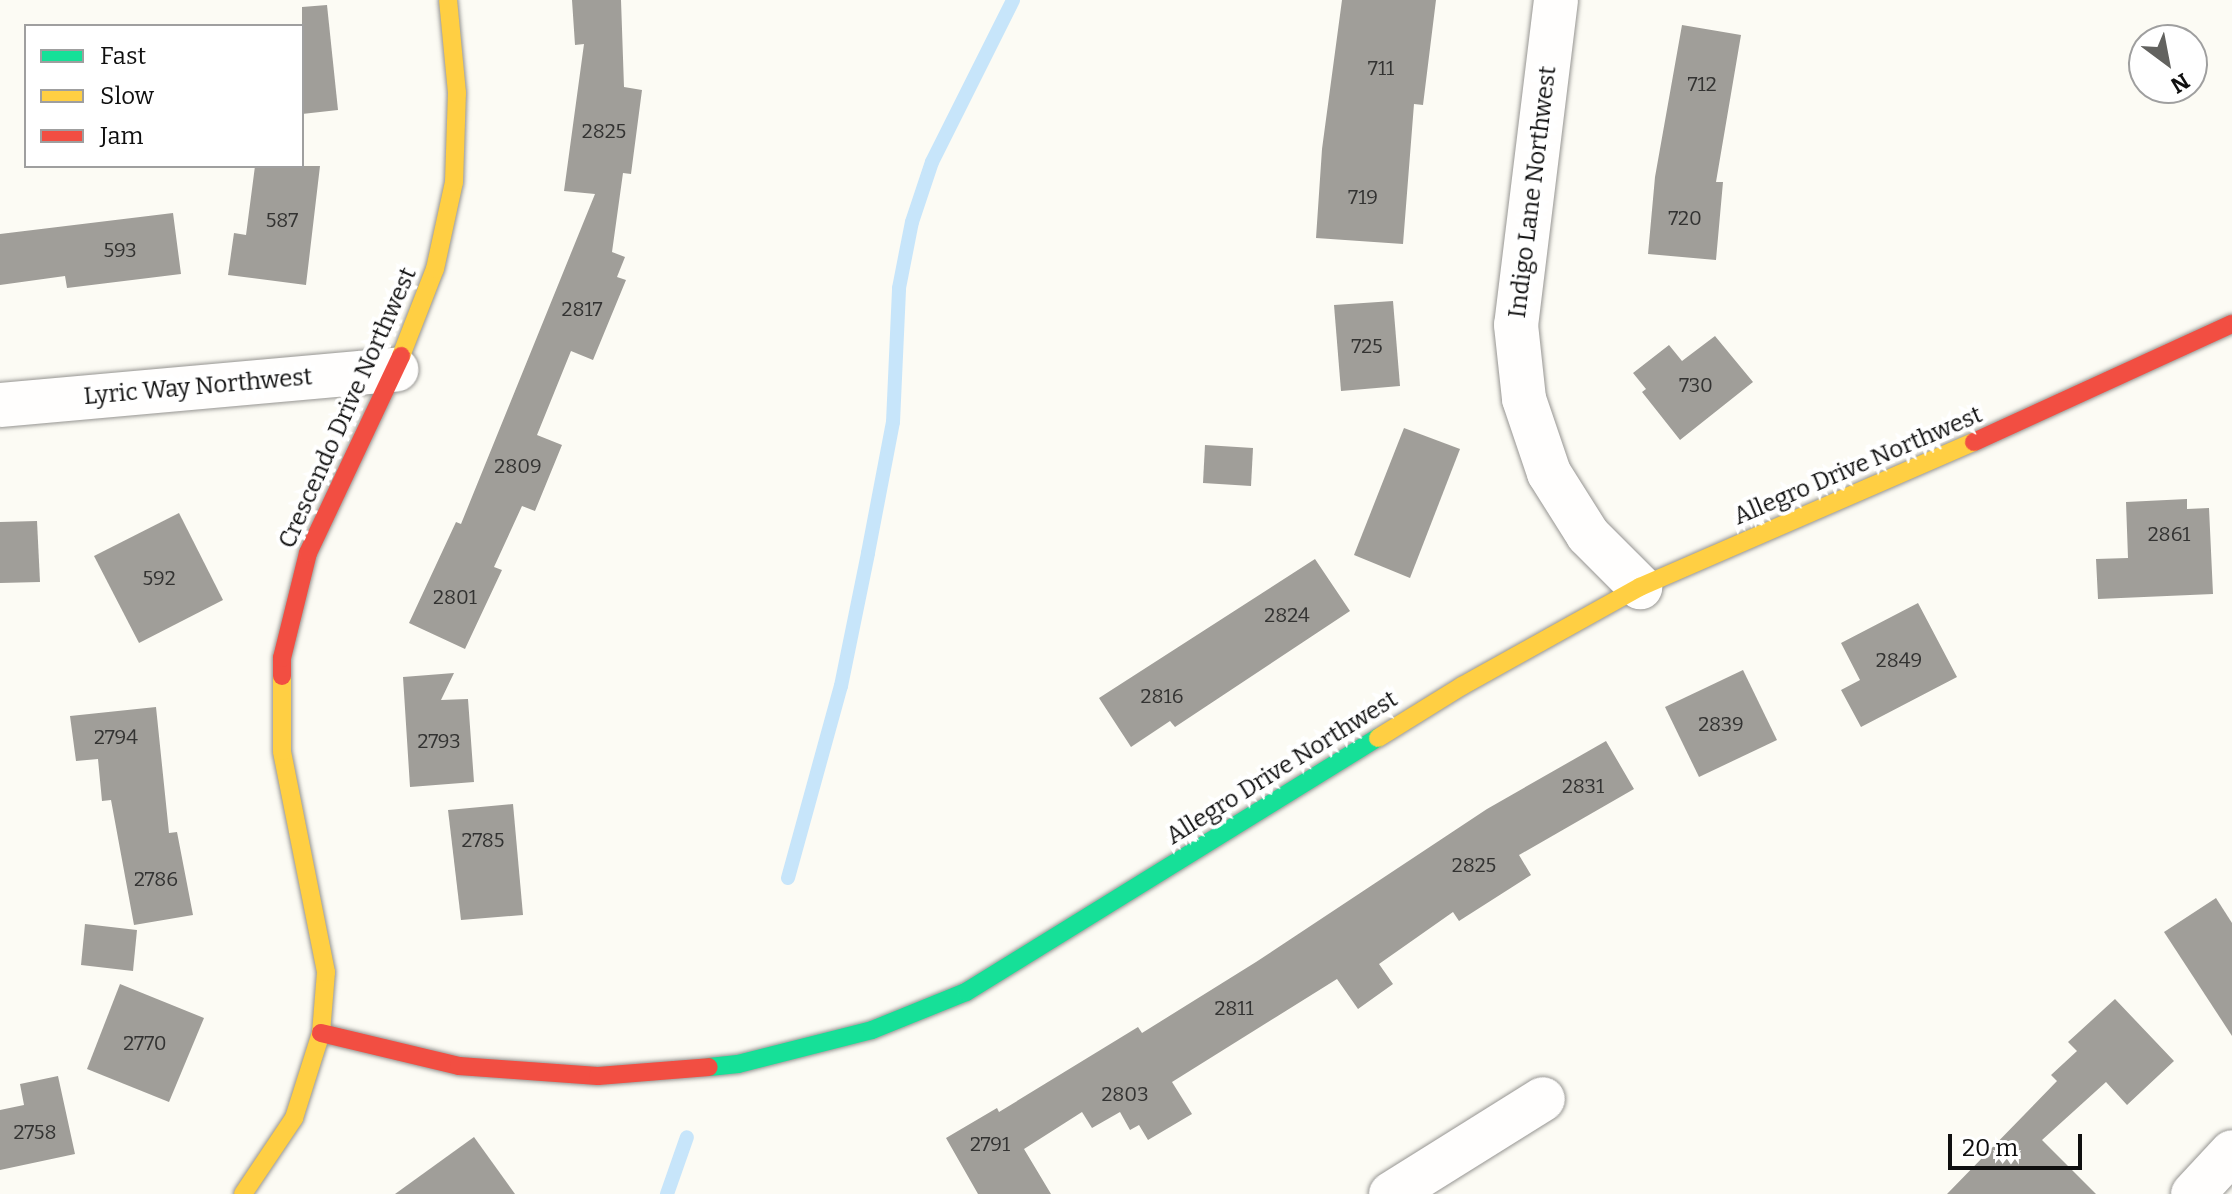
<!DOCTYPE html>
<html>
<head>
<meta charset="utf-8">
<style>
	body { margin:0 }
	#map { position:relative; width:2232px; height:1194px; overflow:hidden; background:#fcfbf4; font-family:Bitter,serif }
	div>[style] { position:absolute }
	.stream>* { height:14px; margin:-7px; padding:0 7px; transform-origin:7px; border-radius:7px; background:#c7e5fa }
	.building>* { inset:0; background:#a09e99 }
	.roads { filter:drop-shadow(0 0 2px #969592) drop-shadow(0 0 2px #969592) }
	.street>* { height:44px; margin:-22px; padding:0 22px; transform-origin:22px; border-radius:22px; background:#fffefd }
	.fast>* { height:18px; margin:-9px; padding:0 9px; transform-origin:9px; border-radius:9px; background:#16e098 }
	.slow>* { height:18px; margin:-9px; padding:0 9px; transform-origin:9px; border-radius:9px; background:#ffcf43 }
	.jam>* { height:18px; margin:-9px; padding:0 9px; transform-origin:9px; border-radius:9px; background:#f24e42 }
	span { translate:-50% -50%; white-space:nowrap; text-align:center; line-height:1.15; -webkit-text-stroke:8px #fff; paint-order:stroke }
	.number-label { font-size:20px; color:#333332 }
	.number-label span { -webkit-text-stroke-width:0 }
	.street-label { font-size:24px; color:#0f0f0f }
	.legend { position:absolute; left:24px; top:24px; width:280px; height:144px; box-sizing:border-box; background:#fff; border:2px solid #9f9f9f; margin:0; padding:10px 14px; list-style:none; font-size:24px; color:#0f0f0f }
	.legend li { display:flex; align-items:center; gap:16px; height:40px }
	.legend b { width:40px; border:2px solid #9f9f9f }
	.north { position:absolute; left:2128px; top:24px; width:80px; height:80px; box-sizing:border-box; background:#fff; border:2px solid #9f9f9f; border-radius:50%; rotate:148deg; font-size:22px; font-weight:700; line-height:32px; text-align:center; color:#0f0f0f }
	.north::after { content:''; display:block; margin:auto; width:28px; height:36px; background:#62625f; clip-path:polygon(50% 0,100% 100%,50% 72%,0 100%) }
	.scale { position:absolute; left:1948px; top:1134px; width:134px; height:36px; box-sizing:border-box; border:4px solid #0f0f0f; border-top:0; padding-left:10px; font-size:24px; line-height:28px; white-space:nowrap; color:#0f0f0f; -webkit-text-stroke:6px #fff; paint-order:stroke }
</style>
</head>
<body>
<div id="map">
	<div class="stream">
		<div style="left:788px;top:878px;width:199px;rotate:-74.6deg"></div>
		<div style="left:841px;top:686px;width:136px;rotate:-78.5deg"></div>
		<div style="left:868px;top:553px;width:133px;rotate:-79.2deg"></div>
		<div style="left:893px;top:422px;width:134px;rotate:-87.4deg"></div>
		<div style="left:899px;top:288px;width:67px;rotate:-78.9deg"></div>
		<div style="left:912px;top:222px;width:63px;rotate:-71.6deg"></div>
		<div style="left:932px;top:162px;width:181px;rotate:-63.4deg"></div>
		<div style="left:667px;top:1194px;width:60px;rotate:-70.7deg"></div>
	</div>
	<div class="building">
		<div style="clip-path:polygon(572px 0,621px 0,624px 87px,642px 90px,631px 174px,623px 173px,612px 252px,625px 257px,617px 277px,626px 280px,593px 360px,571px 351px,537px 435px,562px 445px,535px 511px,522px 506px,494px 567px,502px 570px,465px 649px,409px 623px,456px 522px,461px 524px,595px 194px,564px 191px,584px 44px,575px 45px)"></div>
		<div style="clip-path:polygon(1342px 0,1436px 0,1423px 105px,1414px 104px,1403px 244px,1316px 238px,1322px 149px)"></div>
		<div style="clip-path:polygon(327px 5px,338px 110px,302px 114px,302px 7px)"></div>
		<div style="clip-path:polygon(1682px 25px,1741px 35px,1716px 182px,1723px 182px,1716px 260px,1648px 254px,1655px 177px)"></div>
		<div style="clip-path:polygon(255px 166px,320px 166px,306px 285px,228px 275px,234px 233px,246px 235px)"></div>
		<div style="clip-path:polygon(173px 213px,181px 274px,67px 288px,65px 276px,0 285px,0 234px)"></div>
		<div style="clip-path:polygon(1393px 301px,1400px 386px,1341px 391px,1334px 305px)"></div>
		<div style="clip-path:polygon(1715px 336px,1753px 382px,1680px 440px,1642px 392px,1646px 389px,1633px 373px,1669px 345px,1682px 361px)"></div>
		<div style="clip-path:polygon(1404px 428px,1460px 449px,1410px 578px,1354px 555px)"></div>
		<div style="clip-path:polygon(1205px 445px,1253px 448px,1251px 486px,1203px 483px)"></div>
		<div style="clip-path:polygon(2187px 499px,2187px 509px,2209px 508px,2213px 594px,2098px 599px,2096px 559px,2128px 558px,2126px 502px)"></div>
		<div style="clip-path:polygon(179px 513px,223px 600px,139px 643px,94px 556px)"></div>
		<div style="clip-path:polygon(37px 521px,40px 582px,0 583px,0 522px)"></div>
		<div style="clip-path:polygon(1315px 559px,1350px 611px,1175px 727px,1170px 721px,1131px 747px,1099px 698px)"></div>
		<div style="clip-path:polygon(1918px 603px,1957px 677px,1861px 727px,1841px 690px,1860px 680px,1841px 643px)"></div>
		<div style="clip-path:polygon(1743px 670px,1777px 740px,1699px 777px,1665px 707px)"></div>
		<div style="clip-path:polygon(454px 673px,441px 700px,468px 699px,474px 782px,410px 787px,403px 677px)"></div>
		<div style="clip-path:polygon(156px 707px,169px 833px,177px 832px,193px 915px,134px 925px,111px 800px,102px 801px,98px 759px,76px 761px,70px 716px)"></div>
		<div style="clip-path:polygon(1606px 741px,1634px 789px,1519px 855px,1531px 875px,1459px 921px,1453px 912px,1379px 964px,1393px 984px,1358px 1009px,1337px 979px,1172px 1082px,1192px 1114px,1148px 1140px,1139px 1125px,1130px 1130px,1120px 1112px,1092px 1128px,1082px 1112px,1024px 1149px,1051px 1194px,978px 1194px,946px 1138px,997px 1108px,999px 1112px,1138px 1027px,1142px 1033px,1256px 962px,1487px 809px)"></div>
		<div style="clip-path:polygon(513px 804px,523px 915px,461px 920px,448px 810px)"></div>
		<div style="clip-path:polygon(2216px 898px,2232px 923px,2232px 1036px,2164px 932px)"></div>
		<div style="clip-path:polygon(85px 924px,137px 930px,133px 971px,81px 965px)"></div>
		<div style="clip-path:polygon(120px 984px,204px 1018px,169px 1102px,87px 1069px)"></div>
		<div style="clip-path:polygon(2115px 999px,2174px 1061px,2127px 1105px,2106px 1082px,2042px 1140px,2096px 1194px,1947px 1194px,2057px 1081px,2051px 1075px,2077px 1051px,2068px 1042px)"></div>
		<div style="clip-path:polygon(58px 1076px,75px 1154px,0 1170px,0 1110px,24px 1105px,20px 1084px)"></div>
		<div style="clip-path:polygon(474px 1137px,515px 1194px,395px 1194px)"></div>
	</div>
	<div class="roads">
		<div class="street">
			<div style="left:1556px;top:0;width:327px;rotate:97deg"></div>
			<div style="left:1516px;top:325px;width:74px;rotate:83.8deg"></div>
			<div style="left:1524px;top:399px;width:78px;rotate:71.3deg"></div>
			<div style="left:1549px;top:473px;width:73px;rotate:57.8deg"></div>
			<div style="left:1588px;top:535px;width:74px;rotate:45deg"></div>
			<div style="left:0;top:405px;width:398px;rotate:-5.1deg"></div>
			<div style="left:1391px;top:1194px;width:179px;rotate:-32deg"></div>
			<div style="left:2193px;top:1194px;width:57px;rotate:-47.1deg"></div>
		</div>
		<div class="fast">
			<div style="left:709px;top:1067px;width:29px;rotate:-6deg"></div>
			<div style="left:738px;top:1064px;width:138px;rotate:-14.2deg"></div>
			<div style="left:872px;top:1030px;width:101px;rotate:-22deg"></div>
			<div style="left:966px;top:992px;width:484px;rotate:-31.7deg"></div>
		</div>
		<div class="slow">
			<div style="left:401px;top:356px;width:93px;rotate:-68.7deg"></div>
			<div style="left:435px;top:269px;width:89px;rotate:-77.7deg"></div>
			<div style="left:454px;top:182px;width:89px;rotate:-88.1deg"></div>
			<div style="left:457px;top:93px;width:93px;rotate:-95.5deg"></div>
			<div style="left:1378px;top:738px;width:99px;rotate:-31.8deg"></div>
			<div style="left:1462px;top:686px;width:204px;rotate:-29.1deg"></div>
			<div style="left:1640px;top:587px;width:364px;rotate:-23.5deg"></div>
			<div style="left:243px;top:1194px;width:92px;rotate:-56.1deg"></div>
			<div style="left:294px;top:1118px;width:89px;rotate:-72.4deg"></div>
			<div style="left:321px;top:1033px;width:61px;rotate:-85.3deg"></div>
			<div style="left:326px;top:972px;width:225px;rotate:-101.3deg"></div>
			<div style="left:282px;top:751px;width:75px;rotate:-90deg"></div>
		</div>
		<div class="jam">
			<div style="left:1974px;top:442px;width:284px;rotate:-24.6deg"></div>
			<div style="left:282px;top:676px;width:18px;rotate:-90deg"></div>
			<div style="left:282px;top:658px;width:108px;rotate:-76.1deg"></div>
			<div style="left:308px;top:553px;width:218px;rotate:-64.7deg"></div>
			<div style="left:321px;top:1033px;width:142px;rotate:13.4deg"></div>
			<div style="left:459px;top:1066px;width:139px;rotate:4.1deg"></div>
			<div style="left:598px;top:1076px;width:111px;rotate:-4.6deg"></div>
		</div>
	</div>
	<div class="number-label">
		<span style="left:1381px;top:68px">711</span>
		<span style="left:1702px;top:84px">712</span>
		<span style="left:604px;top:131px">2825</span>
		<span style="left:1363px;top:197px">719</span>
		<span style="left:1685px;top:218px">720</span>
		<span style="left:282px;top:220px">587</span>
		<span style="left:120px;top:250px">593</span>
		<span style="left:582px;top:309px">2817</span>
		<span style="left:1367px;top:346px">725</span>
		<span style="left:1696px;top:385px">730</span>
		<span style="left:518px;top:466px">2809</span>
		<span style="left:2169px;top:534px">2861</span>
		<span style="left:159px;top:578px">592</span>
		<span style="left:455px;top:597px">2801</span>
		<span style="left:1287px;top:615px">2824</span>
		<span style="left:1899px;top:660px">2849</span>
		<span style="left:1162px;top:696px">2816</span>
		<span style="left:1721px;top:724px">2839</span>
		<span style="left:116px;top:737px">2794</span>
		<span style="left:439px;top:741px">2793</span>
		<span style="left:1583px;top:786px">2831</span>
		<span style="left:483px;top:840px">2785</span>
		<span style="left:1474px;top:865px">2825</span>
		<span style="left:156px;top:879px">2786</span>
		<span style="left:1234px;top:1008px">2811</span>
		<span style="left:145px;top:1043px">2770</span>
		<span style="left:1125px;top:1094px">2803</span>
		<span style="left:35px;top:1132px">2758</span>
		<span style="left:990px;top:1144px">2791</span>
	</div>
	<div class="street-label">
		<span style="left:1533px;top:192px;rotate:-83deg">Indigo Lane Northwest</span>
		<span style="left:198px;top:387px;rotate:-5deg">Lyric Way Northwest</span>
		<span style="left:348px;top:408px;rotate:-66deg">Crescendo Drive Northwest</span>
		<span style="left:1858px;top:466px;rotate:-23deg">Allegro Drive Northwest</span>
		<span style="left:1282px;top:768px;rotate:-32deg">Allegro Drive Northwest</span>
	</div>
	<ul class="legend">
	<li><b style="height:10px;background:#16e098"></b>Fast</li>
	<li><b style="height:10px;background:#ffcf43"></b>Slow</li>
	<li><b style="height:10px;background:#f24e42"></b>Jam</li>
	</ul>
	<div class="north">N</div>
	<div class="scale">20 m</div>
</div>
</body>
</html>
